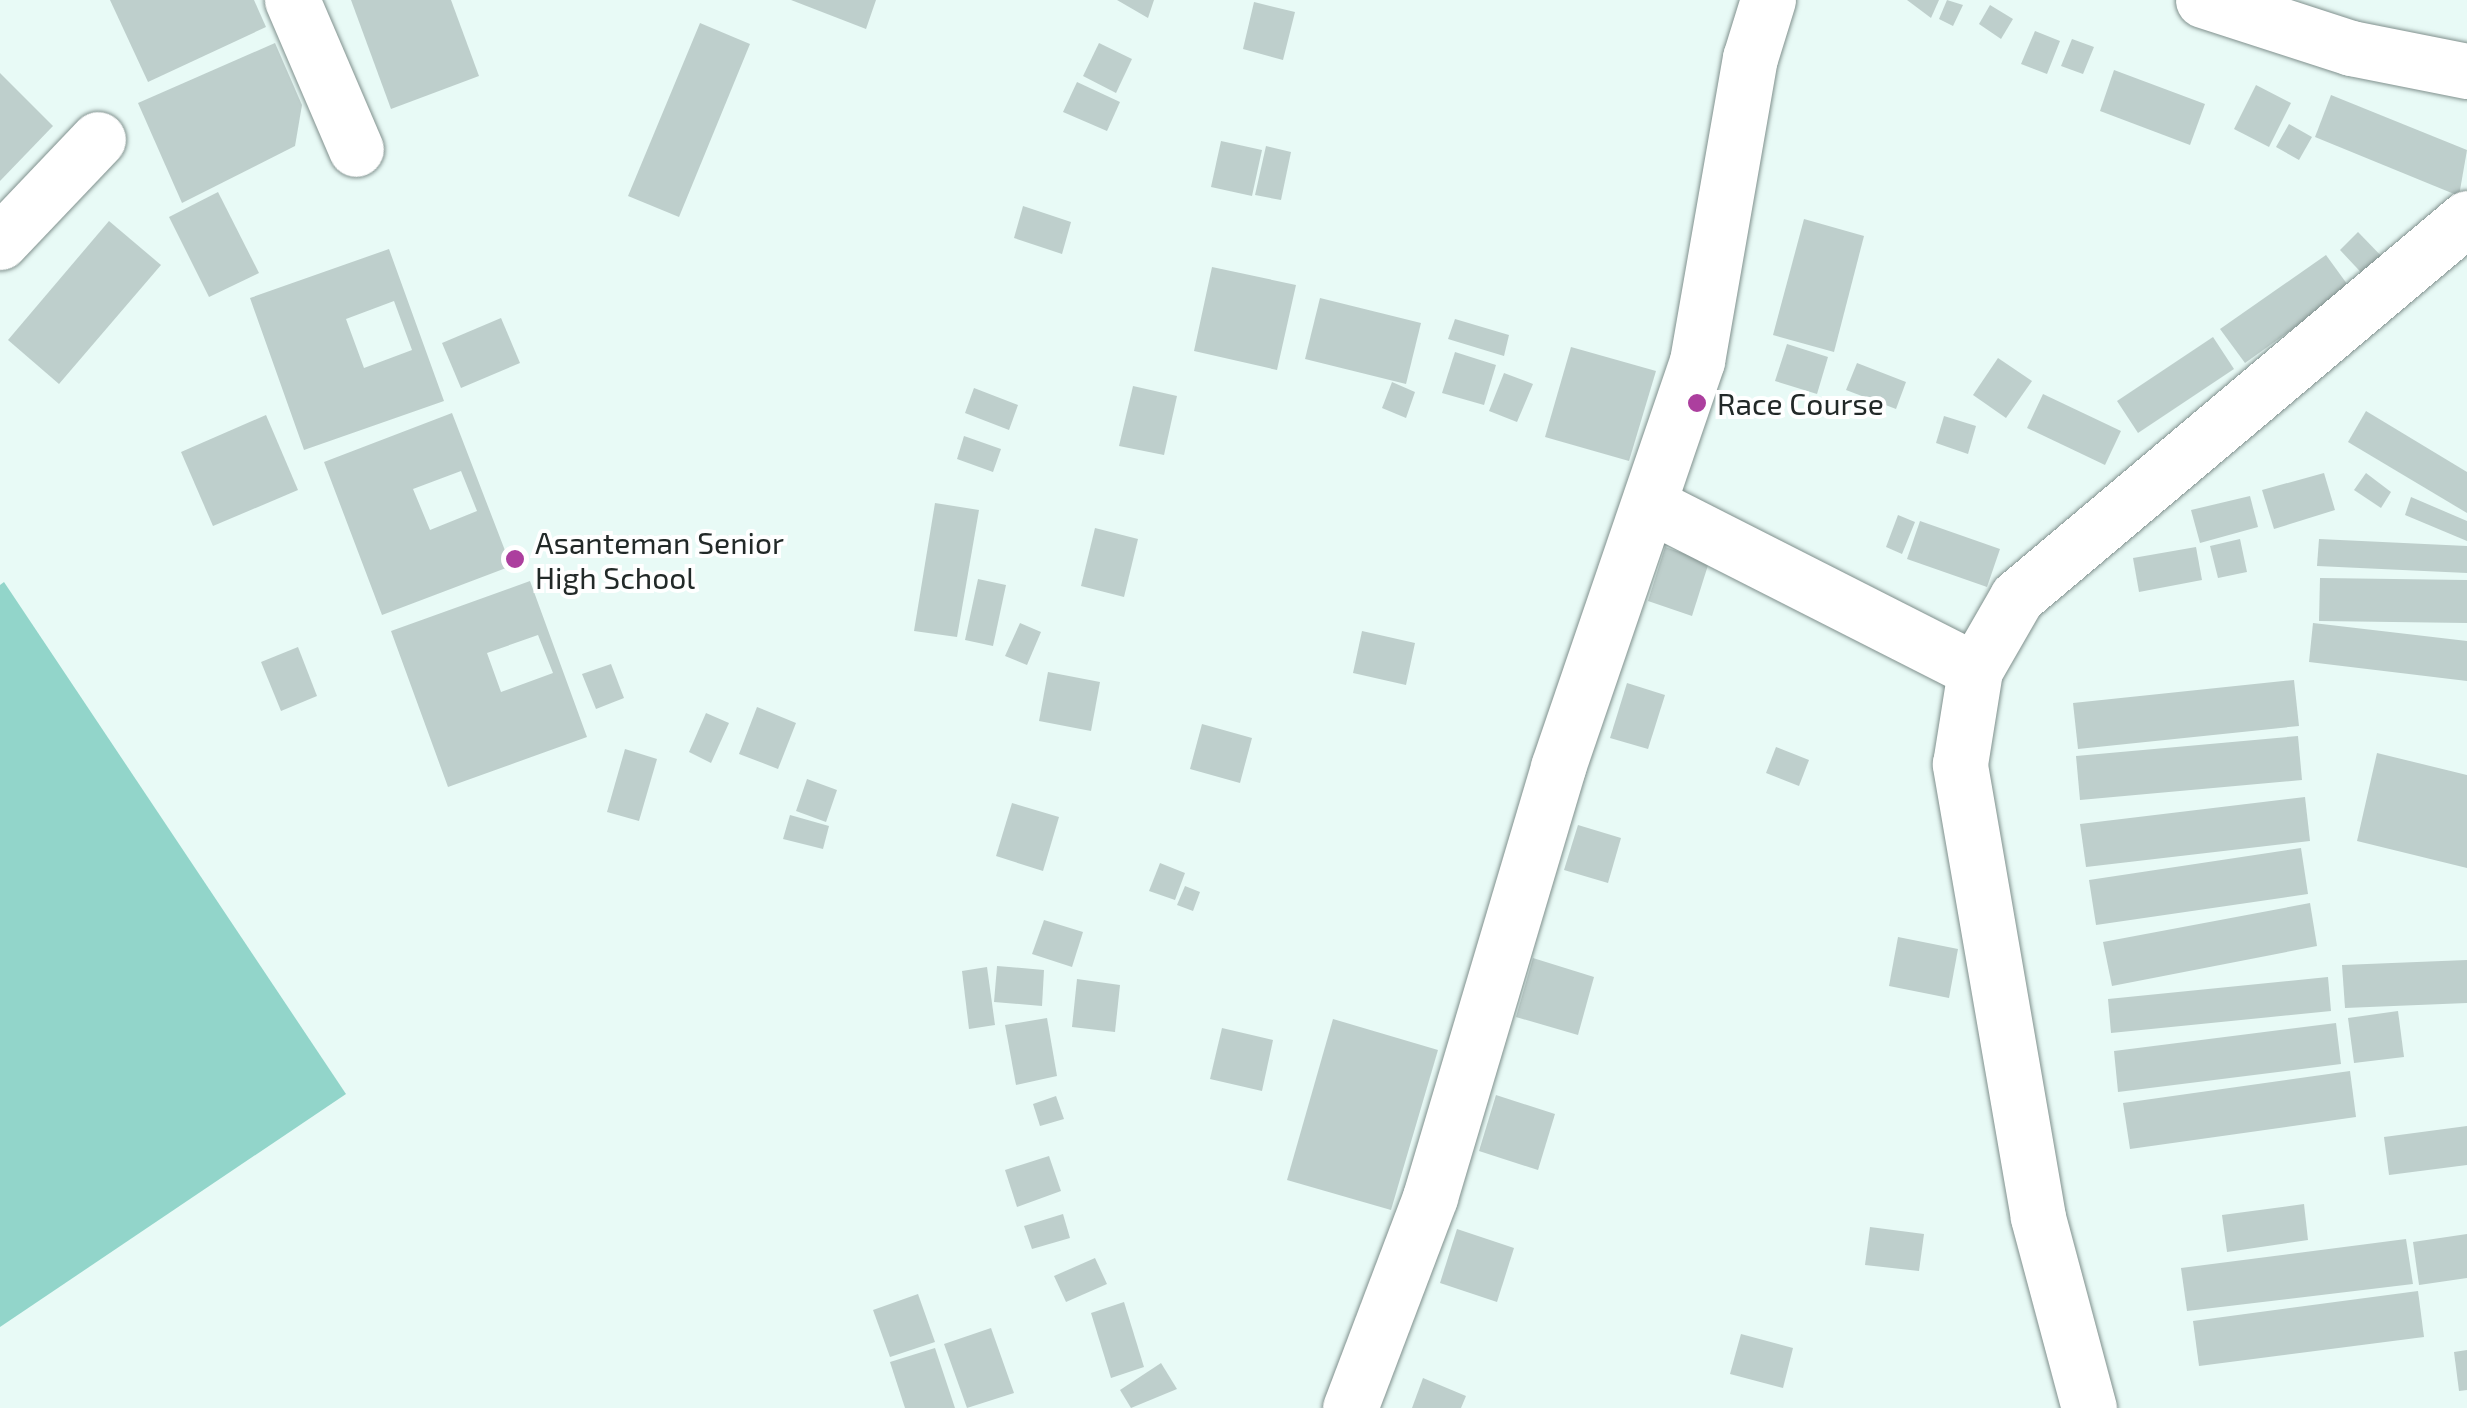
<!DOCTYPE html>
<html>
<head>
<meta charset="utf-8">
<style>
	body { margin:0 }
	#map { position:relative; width:2467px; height:1408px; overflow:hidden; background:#e8faf6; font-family:"Exo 2",sans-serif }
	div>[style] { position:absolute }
	.green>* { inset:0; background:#92d5ca }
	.building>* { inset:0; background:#becfcc }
	.roads { filter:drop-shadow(0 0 2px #80908d) drop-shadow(0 0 2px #80908d) }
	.minor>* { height:55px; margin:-27.5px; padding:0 27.5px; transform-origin:27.5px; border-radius:27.5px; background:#fff }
	.dots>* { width:28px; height:28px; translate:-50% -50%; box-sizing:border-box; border:5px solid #fff; border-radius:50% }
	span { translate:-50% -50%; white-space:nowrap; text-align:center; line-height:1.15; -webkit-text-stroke:8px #fff; paint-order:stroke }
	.poi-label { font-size:30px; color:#222928 }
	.left { translate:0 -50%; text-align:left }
</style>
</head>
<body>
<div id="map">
	<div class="green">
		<div style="clip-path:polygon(4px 582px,346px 1094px,0 1327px,0 585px)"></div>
	</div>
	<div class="building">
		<div style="clip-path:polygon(110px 0,254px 0,266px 27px,148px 82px)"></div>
		<div style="clip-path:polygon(351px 0,451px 0,479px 76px,391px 109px)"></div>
		<div style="clip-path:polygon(791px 0,876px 0,866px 29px)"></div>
		<div style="clip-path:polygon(1117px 0,1154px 0,1148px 18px)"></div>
		<div style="clip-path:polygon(1907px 0,1939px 0,1931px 18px)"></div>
		<div style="clip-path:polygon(1947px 0,1963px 5px,1953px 26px,1939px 19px)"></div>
		<div style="clip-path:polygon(1254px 2px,1295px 12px,1283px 60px,1243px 49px)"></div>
		<div style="clip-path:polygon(1990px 5px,2013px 19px,2001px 39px,1979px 24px)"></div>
		<div style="clip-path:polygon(700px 23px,750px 44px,679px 217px,628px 196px)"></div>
		<div style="clip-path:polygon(2035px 31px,2060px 41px,2047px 74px,2021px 64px)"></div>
		<div style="clip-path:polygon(2072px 39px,2094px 47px,2083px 74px,2061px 66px)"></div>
		<div style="clip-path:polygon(275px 43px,302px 105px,295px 146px,182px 203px,138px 103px)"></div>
		<div style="clip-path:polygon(1099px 43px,1132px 59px,1116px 93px,1083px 76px)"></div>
		<div style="clip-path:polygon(2114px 70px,2205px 104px,2190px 145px,2100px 111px)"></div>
		<div style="clip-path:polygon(0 73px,53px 126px,0 181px)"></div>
		<div style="clip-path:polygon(1077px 82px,1120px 102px,1107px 131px,1063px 112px)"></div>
		<div style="clip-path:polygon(2256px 85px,2291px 103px,2269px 147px,2234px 129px)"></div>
		<div style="clip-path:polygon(2331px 95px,2467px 150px,2459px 196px,2315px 137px)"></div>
		<div style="clip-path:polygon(2289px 124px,2312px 137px,2299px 160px,2276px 147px)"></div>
		<div style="clip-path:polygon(1221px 141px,1262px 150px,1252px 196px,1211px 187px)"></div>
		<div style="clip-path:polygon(1266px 146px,1291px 152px,1281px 200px,1255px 195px)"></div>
		<div style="clip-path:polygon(218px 192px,259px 273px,209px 297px,169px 217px)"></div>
		<div style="clip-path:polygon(1023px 206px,1071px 222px,1062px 254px,1014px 238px)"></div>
		<div style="clip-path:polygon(1804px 219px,1864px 236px,1834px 352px,1773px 335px)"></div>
		<div style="clip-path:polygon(109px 221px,161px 265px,59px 384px,8px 340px)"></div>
		<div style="clip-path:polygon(2358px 232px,2389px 264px,2370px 282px,2340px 250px)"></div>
		<div style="clip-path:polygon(evenodd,389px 249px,444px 401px,304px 450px,250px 298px,389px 249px,394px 301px,412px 350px,364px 368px,346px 319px,394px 301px)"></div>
		<div style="clip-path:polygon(2326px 255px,2350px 288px,2245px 363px,2220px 329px)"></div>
		<div style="clip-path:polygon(1212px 267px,1296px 285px,1277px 370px,1194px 351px)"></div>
		<div style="clip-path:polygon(1320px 298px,1421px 323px,1406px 384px,1305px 359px)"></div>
		<div style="clip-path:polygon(501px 318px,520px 363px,461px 388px,442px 343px)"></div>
		<div style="clip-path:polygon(1455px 319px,1509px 335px,1504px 356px,1448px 339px)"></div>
		<div style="clip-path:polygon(2213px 337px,2234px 369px,2138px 433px,2117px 401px)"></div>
		<div style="clip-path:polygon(1787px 344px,1828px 357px,1817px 394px,1775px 381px)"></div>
		<div style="clip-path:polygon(1571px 347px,1656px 371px,1629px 461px,1545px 437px)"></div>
		<div style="clip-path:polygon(1455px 352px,1496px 365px,1484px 405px,1442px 393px)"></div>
		<div style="clip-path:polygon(1998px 358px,2032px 381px,2006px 418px,1973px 395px)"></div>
		<div style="clip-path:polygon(1857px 363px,1906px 382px,1896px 409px,1846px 390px)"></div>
		<div style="clip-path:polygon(1504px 373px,1533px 384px,1517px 422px,1489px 411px)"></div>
		<div style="clip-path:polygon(1392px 382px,1415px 392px,1406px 418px,1382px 408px)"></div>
		<div style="clip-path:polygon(1133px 386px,1177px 396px,1164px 455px,1119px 446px)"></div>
		<div style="clip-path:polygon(974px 388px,1018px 405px,1009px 430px,965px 413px)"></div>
		<div style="clip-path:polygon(2043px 394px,2121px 431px,2105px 465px,2027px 428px)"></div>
		<div style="clip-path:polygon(2366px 411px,2467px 472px,2467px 513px,2348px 442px)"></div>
		<div style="clip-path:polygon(evenodd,452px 413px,511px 566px,382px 615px,324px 462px,452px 413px,461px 471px,477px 511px,430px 530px,413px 489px,461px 471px)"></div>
		<div style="clip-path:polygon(266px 415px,298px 490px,213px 526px,181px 452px)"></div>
		<div style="clip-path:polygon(1944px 416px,1976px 426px,1968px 454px,1936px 443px)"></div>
		<div style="clip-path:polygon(964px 436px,1001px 449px,993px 472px,957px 459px)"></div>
		<div style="clip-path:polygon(2324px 473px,2335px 510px,2274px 529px,2262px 490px)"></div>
		<div style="clip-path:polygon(2366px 473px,2391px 492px,2381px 508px,2354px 490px)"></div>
		<div style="clip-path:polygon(2250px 496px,2258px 527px,2200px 543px,2191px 510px)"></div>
		<div style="clip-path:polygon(2411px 497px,2467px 521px,2467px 541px,2405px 515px)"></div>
		<div style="clip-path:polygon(935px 503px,979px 510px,957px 637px,914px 631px)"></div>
		<div style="clip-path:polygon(1898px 515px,1915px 522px,1902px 554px,1886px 547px)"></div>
		<div style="clip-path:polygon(1920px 521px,2000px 549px,1987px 587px,1907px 559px)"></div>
		<div style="clip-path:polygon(1095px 528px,1138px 539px,1124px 597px,1081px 586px)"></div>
		<div style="clip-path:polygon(2240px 539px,2247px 572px,2218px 578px,2210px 546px)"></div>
		<div style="clip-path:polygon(2319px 539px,2467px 546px,2467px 573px,2317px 566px)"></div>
		<div style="clip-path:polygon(1665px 547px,1709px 562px,1692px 616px,1648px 601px)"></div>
		<div style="clip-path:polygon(2196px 547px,2202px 580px,2139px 592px,2133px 558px)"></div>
		<div style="clip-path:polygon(2320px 578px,2467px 580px,2467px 623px,2319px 621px)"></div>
		<div style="clip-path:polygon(978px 579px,1006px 585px,993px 646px,965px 640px)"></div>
		<div style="clip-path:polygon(evenodd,530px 581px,587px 737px,448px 787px,391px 631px,530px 581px,538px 635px,553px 673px,501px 692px,487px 653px,538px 635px)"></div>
		<div style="clip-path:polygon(1020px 623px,1041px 632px,1027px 665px,1005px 656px)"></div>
		<div style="clip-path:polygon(2313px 623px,2467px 641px,2467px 681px,2309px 662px)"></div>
		<div style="clip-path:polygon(1362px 631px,1415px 643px,1406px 685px,1353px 673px)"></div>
		<div style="clip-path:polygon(298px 647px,317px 696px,281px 711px,261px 662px)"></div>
		<div style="clip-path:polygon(611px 664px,624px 698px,596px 709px,582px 674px)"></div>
		<div style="clip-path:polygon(1048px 672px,1100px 682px,1091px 731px,1039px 721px)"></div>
		<div style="clip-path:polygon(2294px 680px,2299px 726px,2078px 749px,2073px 703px)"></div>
		<div style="clip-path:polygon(1627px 683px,1665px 695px,1648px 749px,1610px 738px)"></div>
		<div style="clip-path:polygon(757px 707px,796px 723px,778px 769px,739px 754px)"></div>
		<div style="clip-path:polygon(706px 713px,729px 723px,711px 763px,689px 752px)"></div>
		<div style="clip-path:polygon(1202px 724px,1252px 738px,1240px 783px,1190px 769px)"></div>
		<div style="clip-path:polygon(2298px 736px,2302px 780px,2080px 800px,2076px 756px)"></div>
		<div style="clip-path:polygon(1776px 747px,1809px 760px,1799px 786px,1766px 773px)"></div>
		<div style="clip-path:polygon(625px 749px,657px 759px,639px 821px,607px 812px)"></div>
		<div style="clip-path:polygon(2377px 753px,2467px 775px,2467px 868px,2357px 841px)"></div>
		<div style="clip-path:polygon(807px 779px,837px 790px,826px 822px,796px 811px)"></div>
		<div style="clip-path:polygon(2305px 797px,2310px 841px,2086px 867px,2080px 824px)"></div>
		<div style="clip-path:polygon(1012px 803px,1059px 817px,1043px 871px,996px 856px)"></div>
		<div style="clip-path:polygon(790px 815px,829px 826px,823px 849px,783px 839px)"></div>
		<div style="clip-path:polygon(1578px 825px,1621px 838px,1608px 883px,1564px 870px)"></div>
		<div style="clip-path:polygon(2301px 848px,2308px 894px,2096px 925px,2089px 880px)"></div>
		<div style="clip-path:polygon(1160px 863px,1185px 873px,1175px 900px,1149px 891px)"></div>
		<div style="clip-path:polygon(1185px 886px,1200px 892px,1193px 911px,1177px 905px)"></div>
		<div style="clip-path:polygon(2310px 903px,2317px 946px,2112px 986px,2103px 942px)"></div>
		<div style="clip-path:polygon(1044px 920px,1083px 932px,1072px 967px,1032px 954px)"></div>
		<div style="clip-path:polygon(1898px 937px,1958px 949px,1949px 998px,1889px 986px)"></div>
		<div style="clip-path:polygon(1533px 958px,1594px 977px,1578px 1035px,1516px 1017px)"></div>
		<div style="clip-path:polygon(2467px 960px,2467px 1003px,2345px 1008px,2342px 965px)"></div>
		<div style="clip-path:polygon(997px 966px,1044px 970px,1042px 1006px,994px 1002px)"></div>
		<div style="clip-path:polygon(987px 967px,995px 1025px,969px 1029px,962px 971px)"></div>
		<div style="clip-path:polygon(2328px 977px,2331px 1011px,2111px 1033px,2108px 999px)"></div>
		<div style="clip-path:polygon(1077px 979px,1120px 985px,1115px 1032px,1072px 1027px)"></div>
		<div style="clip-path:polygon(2398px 1011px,2404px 1057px,2354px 1063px,2348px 1018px)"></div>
		<div style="clip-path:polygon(1047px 1018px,1057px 1076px,1016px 1085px,1005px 1025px)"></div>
		<div style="clip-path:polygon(1333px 1019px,1438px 1050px,1391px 1210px,1287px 1180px)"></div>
		<div style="clip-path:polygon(2336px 1023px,2341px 1064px,2118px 1092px,2114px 1051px)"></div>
		<div style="clip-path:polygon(1222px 1028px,1273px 1040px,1262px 1091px,1210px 1079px)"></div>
		<div style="clip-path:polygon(2350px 1071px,2356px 1117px,2130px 1149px,2123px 1103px)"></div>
		<div style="clip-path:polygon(1496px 1095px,1555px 1114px,1538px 1170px,1479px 1151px)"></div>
		<div style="clip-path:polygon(1056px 1096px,1064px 1119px,1040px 1126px,1033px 1104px)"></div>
		<div style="clip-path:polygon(2467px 1126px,2467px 1165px,2389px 1175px,2384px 1137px)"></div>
		<div style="clip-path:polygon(1049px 1156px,1061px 1191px,1017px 1207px,1005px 1170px)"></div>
		<div style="clip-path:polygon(2304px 1204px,2308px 1240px,2227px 1252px,2222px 1215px)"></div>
		<div style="clip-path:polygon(1063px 1214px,1070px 1238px,1032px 1249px,1024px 1226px)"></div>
		<div style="clip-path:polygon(1870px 1227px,1924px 1234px,1919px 1271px,1865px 1265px)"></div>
		<div style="clip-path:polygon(1457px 1229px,1514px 1248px,1497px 1302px,1440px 1283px)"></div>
		<div style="clip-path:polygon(2467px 1234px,2467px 1278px,2419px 1285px,2413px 1242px)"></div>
		<div style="clip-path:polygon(2406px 1239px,2413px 1284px,2187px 1311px,2181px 1268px)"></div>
		<div style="clip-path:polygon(1095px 1258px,1107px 1284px,1066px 1302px,1054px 1276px)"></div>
		<div style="clip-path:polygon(2418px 1291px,2424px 1337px,2199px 1366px,2193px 1321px)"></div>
		<div style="clip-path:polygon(918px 1294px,935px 1342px,890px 1357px,873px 1310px)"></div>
		<div style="clip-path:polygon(1124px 1302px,1144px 1367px,1111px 1378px,1091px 1313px)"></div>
		<div style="clip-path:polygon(991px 1328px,1014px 1393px,967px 1408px,944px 1344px)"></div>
		<div style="clip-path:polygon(1741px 1334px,1793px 1348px,1783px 1388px,1730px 1374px)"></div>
		<div style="clip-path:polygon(935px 1348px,955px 1408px,905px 1408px,890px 1362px)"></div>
		<div style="clip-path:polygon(2467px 1350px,2467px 1390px,2459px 1391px,2454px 1352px)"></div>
		<div style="clip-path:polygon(1161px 1363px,1177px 1389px,1131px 1408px,1120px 1390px)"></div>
		<div style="clip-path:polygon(1423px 1378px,1466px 1396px,1461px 1408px,1412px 1408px)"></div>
	</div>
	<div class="roads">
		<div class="minor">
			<div style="left:292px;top:0;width:162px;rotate:66.8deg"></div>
			<div style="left:2203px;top:0;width:156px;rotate:18deg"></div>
			<div style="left:2351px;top:48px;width:118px;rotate:11.2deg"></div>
			<div style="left:0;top:242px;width:142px;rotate:-46.4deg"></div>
			<div style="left:1652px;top:506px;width:362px;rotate:26.9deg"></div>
			<div style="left:1350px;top:1408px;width:226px;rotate:-69.2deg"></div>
			<div style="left:1430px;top:1197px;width:449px;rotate:-73.4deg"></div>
			<div style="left:1558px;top:767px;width:429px;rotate:-71.1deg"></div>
			<div style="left:1697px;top:361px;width:308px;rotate:-80.1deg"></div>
			<div style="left:1750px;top:58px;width:61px;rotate:-72.8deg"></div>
			<div style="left:2089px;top:1408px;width:198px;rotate:-105deg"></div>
			<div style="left:2038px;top:1217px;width:460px;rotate:-99.8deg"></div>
			<div style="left:1960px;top:764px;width:95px;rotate:-80.9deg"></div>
			<div style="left:1975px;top:670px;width:84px;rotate:-60.1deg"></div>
			<div style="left:2017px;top:597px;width:588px;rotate:-40.1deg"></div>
		</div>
	</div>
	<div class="dots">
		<div style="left:1697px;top:403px;background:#ac3f9e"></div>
		<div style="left:515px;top:559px;background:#ac3f9e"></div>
	</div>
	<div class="poi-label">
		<span class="left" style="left:1717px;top:403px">Race Course</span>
		<span class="left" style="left:535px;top:559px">Asanteman Senior<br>High School</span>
	</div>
</div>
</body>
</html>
